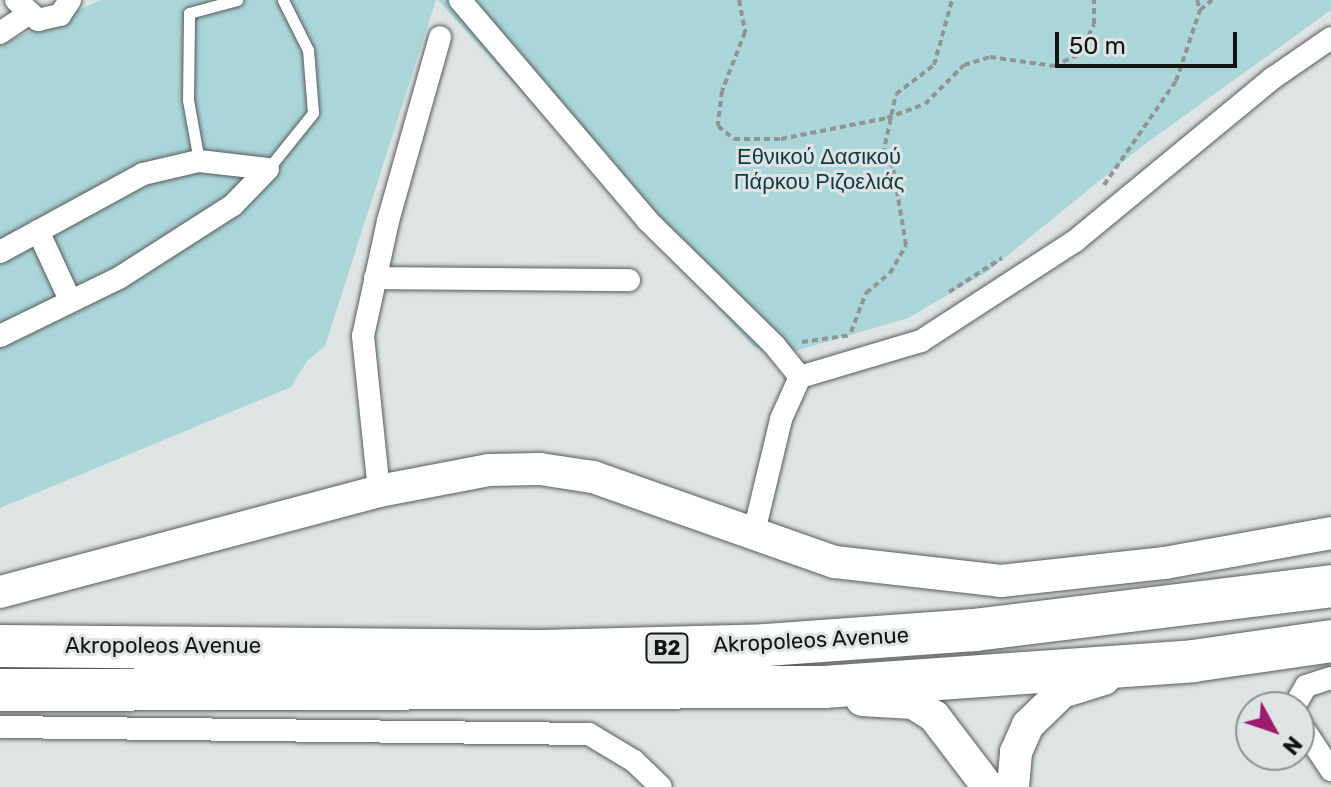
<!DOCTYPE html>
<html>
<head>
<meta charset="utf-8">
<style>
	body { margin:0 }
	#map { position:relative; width:1331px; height:787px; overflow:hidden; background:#dee3e3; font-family:Rubik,sans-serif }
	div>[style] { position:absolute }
	.green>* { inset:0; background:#aad5d9 }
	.path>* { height:4px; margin-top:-2px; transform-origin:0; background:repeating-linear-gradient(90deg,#909494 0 6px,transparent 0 10px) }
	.roads { filter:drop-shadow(0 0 2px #575b5b) drop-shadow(0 0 2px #575b5b) }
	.lane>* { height:11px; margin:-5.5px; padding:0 5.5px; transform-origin:5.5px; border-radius:5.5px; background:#fff }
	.street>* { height:22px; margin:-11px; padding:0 11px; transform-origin:11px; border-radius:11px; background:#fff }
	.secondary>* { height:32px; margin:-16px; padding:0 16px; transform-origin:16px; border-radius:16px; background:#fff }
	.highway>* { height:42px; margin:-21px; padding:0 21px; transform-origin:21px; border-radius:21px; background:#fff }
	span { translate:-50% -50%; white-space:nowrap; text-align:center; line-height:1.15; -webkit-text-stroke:6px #dee3e3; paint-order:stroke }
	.shield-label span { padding:2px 6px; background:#dee3e3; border:2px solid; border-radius:6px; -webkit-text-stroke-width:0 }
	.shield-label { font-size:20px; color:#131515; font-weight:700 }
	.park-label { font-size:22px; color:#0d3b3f }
	.street-label { font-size:22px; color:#131515 }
	.north { position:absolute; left:1235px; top:691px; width:80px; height:80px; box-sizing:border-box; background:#dee3e3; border:2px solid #8d9191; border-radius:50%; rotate:130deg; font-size:22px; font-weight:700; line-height:32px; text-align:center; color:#131515 }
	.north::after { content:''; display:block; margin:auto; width:28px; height:36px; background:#9e1b6d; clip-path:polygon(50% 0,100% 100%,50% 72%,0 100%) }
	.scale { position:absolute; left:1055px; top:32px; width:182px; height:36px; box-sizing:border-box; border:4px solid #131515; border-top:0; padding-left:10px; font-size:24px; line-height:28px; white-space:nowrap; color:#131515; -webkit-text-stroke:6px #dee3e3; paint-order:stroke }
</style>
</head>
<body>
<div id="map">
	<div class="green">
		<div style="clip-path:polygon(101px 0,436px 0,325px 346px,307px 361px,291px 387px,0 508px,0 45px)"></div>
		<div style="clip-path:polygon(438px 0,1331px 0,1331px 10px,1141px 147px,987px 272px,908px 318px,778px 356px,754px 347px)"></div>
	</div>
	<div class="path">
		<div style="left:739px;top:0;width:33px;rotate:79deg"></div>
		<div style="left:745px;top:32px;width:63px;rotate:111.3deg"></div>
		<div style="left:722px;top:91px;width:35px;rotate:97deg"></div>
		<div style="left:718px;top:126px;width:21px;rotate:39deg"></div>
		<div style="left:734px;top:139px;width:47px"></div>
		<div style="left:781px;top:139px;width:108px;rotate:-11.2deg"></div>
		<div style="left:887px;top:118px;width:40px;rotate:-20.2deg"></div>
		<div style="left:925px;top:104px;width:55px;rotate:-45deg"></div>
		<div style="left:964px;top:65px;width:27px;rotate:-17deg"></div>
		<div style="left:990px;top:57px;width:65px;rotate:8deg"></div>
		<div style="left:1054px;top:66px;width:29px;rotate:-25deg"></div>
		<div style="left:1080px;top:54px;width:33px;rotate:-65deg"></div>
		<div style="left:1094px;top:24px;width:24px;rotate:-90deg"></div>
		<div style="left:1197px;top:0;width:10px;rotate:73deg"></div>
		<div style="left:1104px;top:185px;width:126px;rotate:-55.3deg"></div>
		<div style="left:1176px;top:81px;width:75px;rotate:-71.3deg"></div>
		<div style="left:1200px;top:10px;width:16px;rotate:-40deg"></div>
		<div style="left:949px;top:292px;width:63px;rotate:-32.7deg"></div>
		<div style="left:851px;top:332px;width:42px;rotate:-69deg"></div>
		<div style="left:866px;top:293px;width:31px;rotate:-40deg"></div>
		<div style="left:890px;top:273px;width:32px;rotate:-60deg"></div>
		<div style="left:906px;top:245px;width:79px;rotate:-99.5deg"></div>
		<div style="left:893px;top:167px;width:16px;rotate:-128deg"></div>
		<div style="left:883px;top:154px;width:61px;rotate:-77.8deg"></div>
		<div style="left:896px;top:94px;width:48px;rotate:-37.3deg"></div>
		<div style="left:934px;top:65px;width:67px;rotate:-74.5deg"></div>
		<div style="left:802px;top:342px;width:50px;rotate:-8deg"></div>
	</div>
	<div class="roads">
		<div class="lane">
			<div style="left:199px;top:161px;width:62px;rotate:-100.2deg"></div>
			<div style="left:188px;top:100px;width:87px;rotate:-89.3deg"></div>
			<div style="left:189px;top:13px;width:50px;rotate:-15.2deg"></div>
			<div style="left:268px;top:169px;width:72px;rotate:-51.2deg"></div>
			<div style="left:313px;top:113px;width:63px;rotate:-94.5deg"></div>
			<div style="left:308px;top:50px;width:56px;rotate:-116.6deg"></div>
		</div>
		<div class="street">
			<div style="left:16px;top:0;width:30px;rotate:42deg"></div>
			<div style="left:38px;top:20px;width:23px;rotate:-13deg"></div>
			<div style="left:60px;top:15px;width:18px;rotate:-56deg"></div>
			<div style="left:460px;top:0;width:289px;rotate:49.6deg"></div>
			<div style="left:647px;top:220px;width:180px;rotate:44.5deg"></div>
			<div style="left:775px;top:346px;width:40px;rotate:51deg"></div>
			<div style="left:0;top:33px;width:32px;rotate:-34deg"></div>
			<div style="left:38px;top:231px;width:76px;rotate:65.1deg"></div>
			<div style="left:0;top:252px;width:163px;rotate:-28.6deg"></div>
			<div style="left:143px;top:174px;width:57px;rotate:-13.1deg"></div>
			<div style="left:199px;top:161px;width:69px;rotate:6.6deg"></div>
			<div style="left:375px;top:278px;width:254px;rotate:0.5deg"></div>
			<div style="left:0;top:336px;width:132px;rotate:-26deg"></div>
			<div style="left:119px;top:278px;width:135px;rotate:-32.6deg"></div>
			<div style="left:233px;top:205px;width:50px;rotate:-45.8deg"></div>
			<div style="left:800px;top:377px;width:126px;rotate:-16.6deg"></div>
			<div style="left:921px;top:341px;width:184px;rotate:-33deg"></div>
			<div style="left:1075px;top:241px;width:256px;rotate:-39.5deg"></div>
			<div style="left:1273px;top:78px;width:70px;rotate:-34.6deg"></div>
			<div style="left:379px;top:491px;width:156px;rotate:-95.9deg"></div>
			<div style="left:363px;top:336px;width:118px;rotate:-77.7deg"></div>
			<div style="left:388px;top:221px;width:191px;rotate:-74.2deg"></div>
			<div style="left:753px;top:536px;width:120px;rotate:-76.5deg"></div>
			<div style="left:781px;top:419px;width:46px;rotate:-65.7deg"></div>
			<div style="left:1294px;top:707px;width:24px;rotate:-60deg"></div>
			<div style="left:1306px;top:686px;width:26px;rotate:-18deg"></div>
			<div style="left:1299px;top:722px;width:58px;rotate:56.3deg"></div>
			<div style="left:0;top:727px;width:589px;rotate:0.68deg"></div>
			<div style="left:589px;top:734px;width:52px;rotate:31deg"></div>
			<div style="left:634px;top:761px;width:37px;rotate:44deg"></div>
		</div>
		<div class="secondary">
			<div style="left:0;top:592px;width:392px;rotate:-14.9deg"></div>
			<div style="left:379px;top:491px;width:112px;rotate:-10.8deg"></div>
			<div style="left:489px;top:470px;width:51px;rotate:-1.1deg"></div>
			<div style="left:540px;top:469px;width:54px;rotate:8.6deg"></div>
			<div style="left:593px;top:477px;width:256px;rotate:19.4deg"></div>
			<div style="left:835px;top:562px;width:167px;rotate:6.5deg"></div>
			<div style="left:1001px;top:581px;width:165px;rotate:-6.3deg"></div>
			<div style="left:1165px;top:563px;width:169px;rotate:-10.2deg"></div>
			<div style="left:862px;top:700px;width:51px;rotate:3.4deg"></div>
			<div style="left:913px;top:703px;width:25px;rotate:32deg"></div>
			<div style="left:934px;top:716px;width:89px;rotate:52.7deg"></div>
			<div style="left:1013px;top:787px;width:35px;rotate:-85deg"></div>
			<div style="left:1016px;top:752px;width:30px;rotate:-66deg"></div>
			<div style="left:1028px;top:725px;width:47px;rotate:-44.1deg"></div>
			<div style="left:1062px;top:692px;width:44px;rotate:-17.2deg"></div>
		</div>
		<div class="highway">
			<div style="left:0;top:646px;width:542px;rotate:0.53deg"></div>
			<div style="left:542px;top:651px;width:224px;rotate:-1.5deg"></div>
			<div style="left:766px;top:645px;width:209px;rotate:-4.1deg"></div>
			<div style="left:974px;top:630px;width:360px;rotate:-7deg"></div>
			<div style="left:0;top:690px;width:824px;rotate:-0.21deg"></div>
			<div style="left:824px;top:687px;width:370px;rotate:-4deg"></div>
			<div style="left:1193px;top:661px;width:139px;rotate:-8.2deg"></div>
		</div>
	</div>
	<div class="shield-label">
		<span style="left:667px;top:648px">B2</span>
	</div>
	<div class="park-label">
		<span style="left:819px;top:169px">Εθνικού Δασικού<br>Πάρκου Ριζοελιάς</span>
	</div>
	<div class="street-label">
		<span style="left:811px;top:640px;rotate:-3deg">Akropoleos Avenue</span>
		<span style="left:163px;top:646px">Akropoleos Avenue</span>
	</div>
	<div class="north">N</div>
	<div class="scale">50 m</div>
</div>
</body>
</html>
